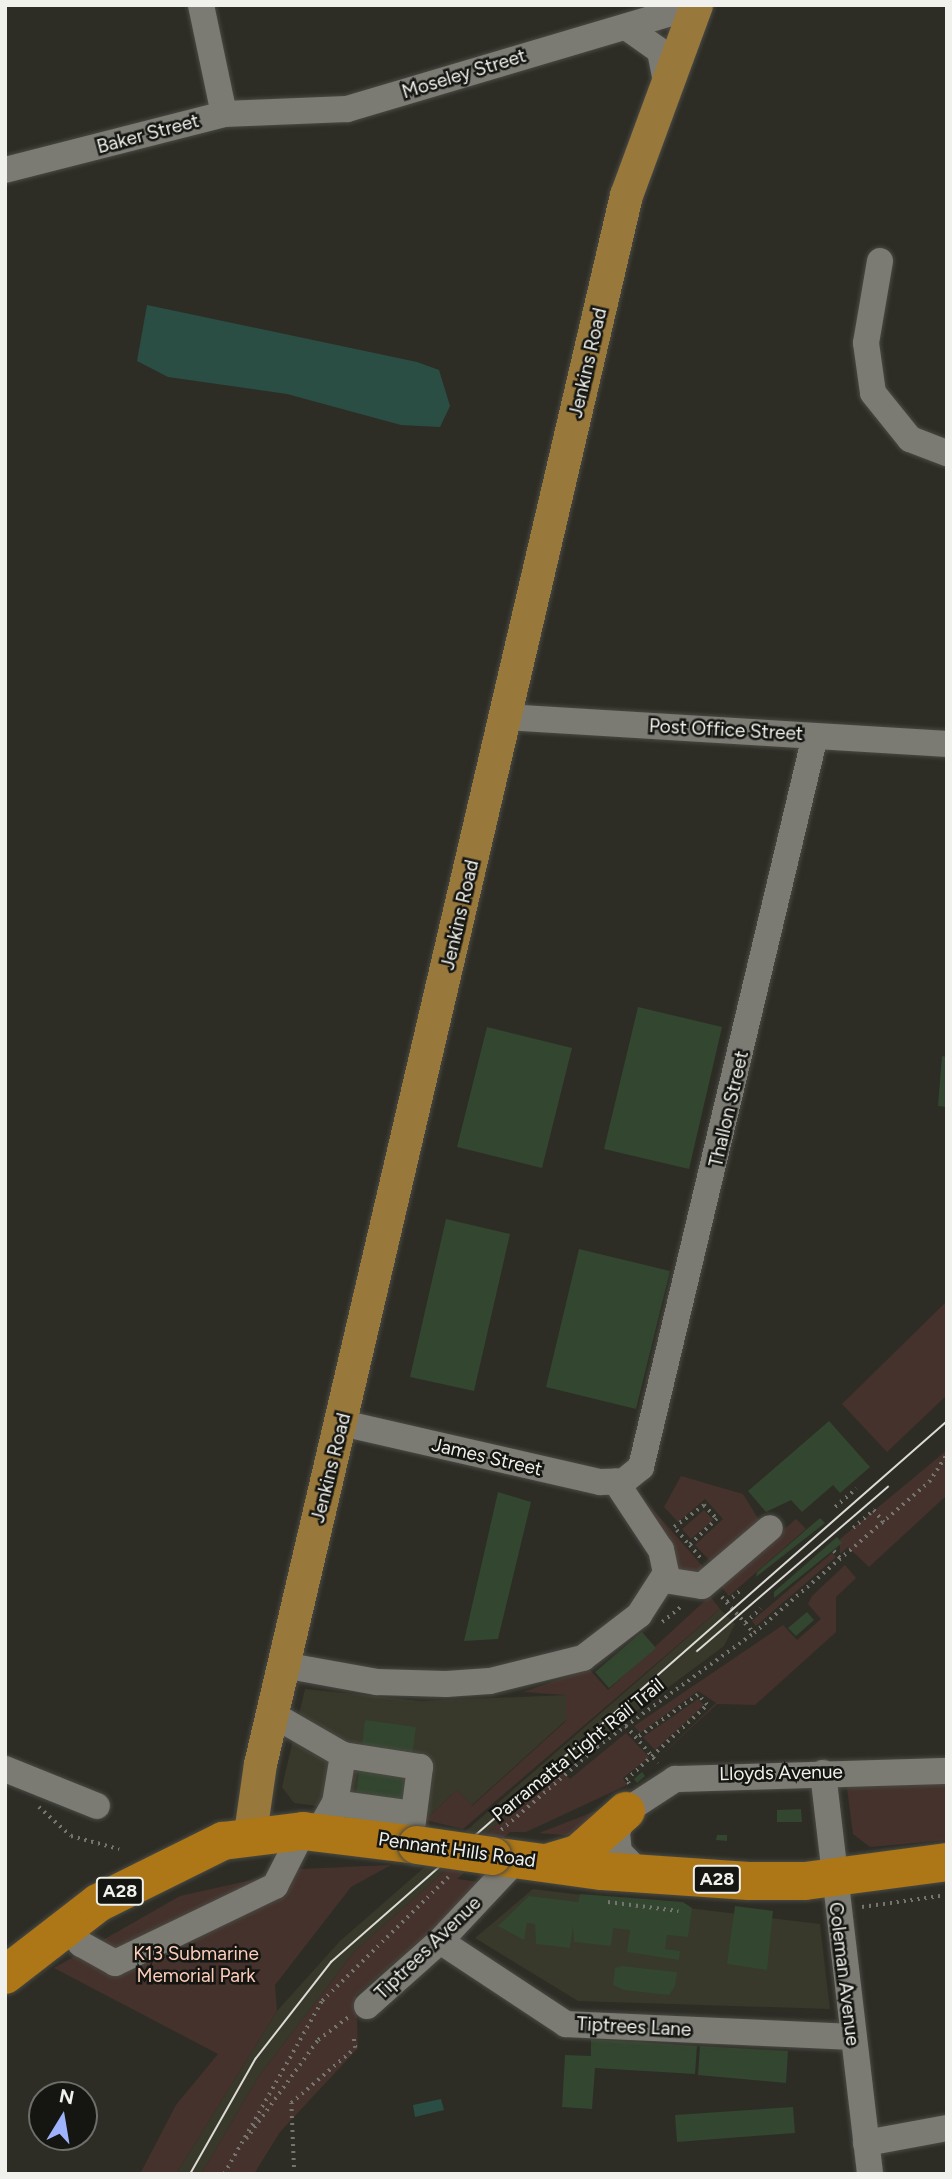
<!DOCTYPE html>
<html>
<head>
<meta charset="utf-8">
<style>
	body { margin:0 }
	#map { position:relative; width:952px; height:2179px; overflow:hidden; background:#2d2d26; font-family:Figtree,sans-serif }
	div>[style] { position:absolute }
	.built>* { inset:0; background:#38382b }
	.green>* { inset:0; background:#45322c }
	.water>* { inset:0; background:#2a4e43 }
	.building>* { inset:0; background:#33462f }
	.path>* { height:3.5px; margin-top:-1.75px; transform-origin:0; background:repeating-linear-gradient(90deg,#75756f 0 2px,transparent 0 7px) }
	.roads { filter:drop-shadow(0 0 2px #4a4a44) drop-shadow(0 0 2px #4a4a44) }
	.minor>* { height:26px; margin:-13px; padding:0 13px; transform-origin:13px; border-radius:13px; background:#7b7b73 }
	.major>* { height:33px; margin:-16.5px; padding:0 16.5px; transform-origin:16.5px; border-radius:16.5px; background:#99783b }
	.highway>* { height:38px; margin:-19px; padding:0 19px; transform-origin:19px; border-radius:19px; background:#ad7616 }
	.tram>* { height:2px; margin:-1px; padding:0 1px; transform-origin:1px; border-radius:1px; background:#dbdbd6 }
	.bridges { filter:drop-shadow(0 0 2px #4a4a44) drop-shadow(0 0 2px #4a4a44) }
	.highway-bridge>* { height:38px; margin:-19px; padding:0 19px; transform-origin:19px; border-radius:19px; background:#ad7616 }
	span { translate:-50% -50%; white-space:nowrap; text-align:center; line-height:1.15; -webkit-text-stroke:5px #151512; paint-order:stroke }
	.shield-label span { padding:2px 5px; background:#151512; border:2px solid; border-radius:5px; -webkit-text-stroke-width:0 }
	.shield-label { font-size:18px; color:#f0f0ec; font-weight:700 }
	.street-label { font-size:19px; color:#f0f0ec }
	.park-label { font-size:19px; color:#fdcdbb }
	.frame { position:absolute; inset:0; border:7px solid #f0f0ec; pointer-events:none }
	.north { position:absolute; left:28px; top:2081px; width:70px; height:70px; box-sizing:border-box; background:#151512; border:2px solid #6d6d69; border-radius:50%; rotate:11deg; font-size:19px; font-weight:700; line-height:28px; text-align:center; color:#f0f0ec }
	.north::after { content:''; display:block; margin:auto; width:24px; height:32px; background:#9fb3fd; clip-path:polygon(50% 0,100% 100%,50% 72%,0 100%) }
</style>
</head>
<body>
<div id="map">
	<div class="built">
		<div style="clip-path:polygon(720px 1609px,735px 1624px,724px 1646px,560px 1768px,354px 1952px,259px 2076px,201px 2174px,176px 2174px,277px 2011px,340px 1941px)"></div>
		<div style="clip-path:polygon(305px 1689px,421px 1701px,567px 1695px,566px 1720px,471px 1806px,457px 1790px,425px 1820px,294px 1803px,282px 1787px)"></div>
		<div style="clip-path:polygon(533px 1889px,820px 1924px,830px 2009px,578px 2001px,475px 1938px)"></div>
	</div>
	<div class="green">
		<div style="clip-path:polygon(947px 1301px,947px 1395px,887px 1452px,842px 1404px)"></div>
		<div style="clip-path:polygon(947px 1450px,947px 1495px,869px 1567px,848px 1547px,840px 1554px,840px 1539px)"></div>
		<div style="clip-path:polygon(681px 1476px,743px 1494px,759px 1520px,712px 1563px,695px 1545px,723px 1519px,705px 1499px,678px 1522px,664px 1507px)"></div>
		<div style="clip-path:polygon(641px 1496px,705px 1569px,704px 1576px,684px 1576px,677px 1568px)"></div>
		<div style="clip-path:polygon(704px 1510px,713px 1520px,691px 1539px,682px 1529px)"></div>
		<div style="clip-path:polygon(796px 1519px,806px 1529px,729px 1596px,720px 1585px)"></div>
		<div style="clip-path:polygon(832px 1553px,836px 1557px,756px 1626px,752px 1621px)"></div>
		<div style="clip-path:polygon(845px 1565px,856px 1578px,836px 1597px,836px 1632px,755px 1705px,717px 1704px,654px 1762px,716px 1703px,698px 1691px,640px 1733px,634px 1726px,783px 1625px,797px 1640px,821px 1619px,808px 1604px,812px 1596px)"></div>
		<div style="clip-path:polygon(710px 1596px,720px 1609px,463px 1829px,425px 1820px,457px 1790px,472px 1806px,566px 1721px,566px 1695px,523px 1692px,589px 1669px,608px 1690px)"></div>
		<div style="clip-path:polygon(698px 1699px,704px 1705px,655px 1750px,643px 1737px)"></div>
		<div style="clip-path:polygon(626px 1733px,649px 1757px,623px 1778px,627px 1785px,526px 1832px,510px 1832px,457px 1879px,479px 1882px,454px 1911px,356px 1995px,358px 2048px,280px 2132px,254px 2174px,201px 2174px,259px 2076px,354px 1952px,560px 1768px,570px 1779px)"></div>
		<div style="clip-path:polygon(846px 1780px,865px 1787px,947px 1784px,947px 1840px,870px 1847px,853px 1834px)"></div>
		<div style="clip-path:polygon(606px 1807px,585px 1837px,539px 1833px)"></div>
		<div style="clip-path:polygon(391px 1865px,351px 1887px,275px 1985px,277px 2011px,176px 2174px,140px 2174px,176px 2105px,218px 2054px,54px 1968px,180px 1896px,300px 1869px)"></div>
	</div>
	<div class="water">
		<div style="clip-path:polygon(147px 305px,417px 362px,439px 370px,450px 406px,440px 427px,401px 425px,287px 394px,168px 377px,137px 361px)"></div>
		<div style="clip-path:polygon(441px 2099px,444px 2110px,415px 2117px,413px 2105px)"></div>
	</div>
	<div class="building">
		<div style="clip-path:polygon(638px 1007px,722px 1027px,689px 1169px,604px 1149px)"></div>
		<div style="clip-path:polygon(487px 1027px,572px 1048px,542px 1168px,457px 1147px)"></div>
		<div style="clip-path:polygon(942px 1056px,947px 1057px,947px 1107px,938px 1106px)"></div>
		<div style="clip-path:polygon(446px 1219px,510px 1234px,474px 1391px,410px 1377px)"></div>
		<div style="clip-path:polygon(579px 1249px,670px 1271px,636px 1409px,546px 1387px)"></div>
		<div style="clip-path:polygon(829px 1421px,870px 1467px,840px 1493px,833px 1485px,802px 1512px,791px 1500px,766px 1512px,748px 1491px)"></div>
		<div style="clip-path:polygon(498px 1492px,531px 1502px,498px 1639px,464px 1641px)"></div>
		<div style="clip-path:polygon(820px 1518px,825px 1523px,756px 1577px,757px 1572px)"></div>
		<div style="clip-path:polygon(837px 1537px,842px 1543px,774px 1598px,774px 1592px)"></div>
		<div style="clip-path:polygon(807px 1612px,814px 1620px,796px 1636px,788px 1628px)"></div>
		<div style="clip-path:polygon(642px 1632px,656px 1648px,609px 1688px,595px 1672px)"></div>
		<div style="clip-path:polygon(365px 1720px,416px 1727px,406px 1802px,356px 1796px)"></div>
		<div style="clip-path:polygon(642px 1772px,645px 1776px,637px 1783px,634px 1779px)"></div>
		<div style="clip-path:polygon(801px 1809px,802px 1822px,777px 1822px,777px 1810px)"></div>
		<div style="clip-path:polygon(717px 1835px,727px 1835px,727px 1841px,716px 1840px)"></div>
		<div style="clip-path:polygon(580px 1894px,683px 1902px,692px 1908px,688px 1937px,667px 1935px,665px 1949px,680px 1951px,679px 1960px,627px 1952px,630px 1930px,613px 1928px,611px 1946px,574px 1942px,573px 1926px,570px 1948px,536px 1944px,535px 1924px,527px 1923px,524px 1940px,498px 1926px,529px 1896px,578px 1902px)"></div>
		<div style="clip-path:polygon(735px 1906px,773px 1911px,767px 1970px,727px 1964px)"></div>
		<div style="clip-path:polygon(622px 1966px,677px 1972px,675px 1986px,669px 1995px,624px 1990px,613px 1985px,615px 1968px)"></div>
		<div style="clip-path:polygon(591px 2039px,697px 2046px,695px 2074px,595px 2068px,592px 2109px,562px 2107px,565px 2055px,591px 2056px)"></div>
		<div style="clip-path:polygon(700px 2046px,788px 2051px,786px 2083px,698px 2075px)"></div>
		<div style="clip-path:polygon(793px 2107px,795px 2133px,677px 2142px,675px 2115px)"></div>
	</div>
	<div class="path">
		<div style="left:835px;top:1507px;width:28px;rotate:-41deg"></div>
		<div style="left:674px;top:1527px;width:37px;rotate:-36deg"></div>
		<div style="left:704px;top:1505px;width:19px;rotate:47deg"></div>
		<div style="left:717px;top:1519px;width:37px;rotate:136deg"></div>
		<div style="left:690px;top:1545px;width:19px;rotate:51deg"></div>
		<div style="left:853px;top:1528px;width:28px;rotate:-41deg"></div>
		<div style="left:874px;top:1510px;width:16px;rotate:52deg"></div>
		<div style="left:677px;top:1530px;width:19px;rotate:51deg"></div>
		<div style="left:834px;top:1551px;width:11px;rotate:49deg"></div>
		<div style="left:722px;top:1597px;width:48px;rotate:48.4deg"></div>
		<div style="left:727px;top:1602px;width:20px;rotate:-41deg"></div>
		<div style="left:662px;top:1622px;width:27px;rotate:-39deg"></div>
		<div style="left:745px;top:1623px;width:21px;rotate:-43deg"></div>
		<div style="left:626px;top:1726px;width:49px;rotate:49.1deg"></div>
		<div style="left:629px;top:1784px;width:5px;rotate:-127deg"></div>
		<div style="left:626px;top:1780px;width:110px;rotate:-42.8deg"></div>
		<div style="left:707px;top:1705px;width:13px;rotate:-132deg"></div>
		<div style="left:698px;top:1695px;width:75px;rotate:144.8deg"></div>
		<div style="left:39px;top:1807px;width:43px;rotate:42.2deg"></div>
		<div style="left:71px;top:1836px;width:50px;rotate:15.2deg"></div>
		<div style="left:501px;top:1830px;width:127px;rotate:-40.8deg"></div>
		<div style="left:597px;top:1747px;width:194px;rotate:-36deg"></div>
		<div style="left:754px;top:1633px;width:231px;rotate:-40.8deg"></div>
		<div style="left:929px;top:1482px;width:33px;rotate:-57deg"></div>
		<div style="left:608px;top:1902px;width:71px;rotate:7.3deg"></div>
		<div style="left:862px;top:1907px;width:86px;rotate:-8deg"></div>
		<div style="left:246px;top:2139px;width:122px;rotate:-54deg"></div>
		<div style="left:318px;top:2040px;width:40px;rotate:-37deg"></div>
		<div style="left:224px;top:2174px;width:199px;rotate:-60.5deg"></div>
		<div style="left:322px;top:2001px;width:177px;rotate:-44.5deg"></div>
		<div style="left:294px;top:2174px;width:71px;rotate:-92.4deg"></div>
		<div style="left:291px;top:2103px;width:84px;rotate:-40.7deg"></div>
		<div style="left:355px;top:2048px;width:12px;rotate:-99deg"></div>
	</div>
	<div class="roads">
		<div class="minor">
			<div style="left:201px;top:5px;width:111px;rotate:78.1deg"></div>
			<div style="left:626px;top:27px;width:42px;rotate:35.2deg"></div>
			<div style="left:660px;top:51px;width:33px;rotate:79deg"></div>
			<div style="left:5px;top:170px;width:226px;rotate:-14.3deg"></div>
			<div style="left:224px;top:114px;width:123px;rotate:-2.3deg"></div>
			<div style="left:347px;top:109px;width:367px;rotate:-16.5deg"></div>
			<div style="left:880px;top:261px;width:83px;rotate:99.7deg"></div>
			<div style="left:866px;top:343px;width:50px;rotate:82deg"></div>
			<div style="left:873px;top:393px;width:59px;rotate:51.2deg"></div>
			<div style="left:910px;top:439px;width:40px;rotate:21deg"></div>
			<div style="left:506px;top:717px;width:442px;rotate:3.5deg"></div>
			<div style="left:342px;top:1423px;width:265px;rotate:12.9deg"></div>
			<div style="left:600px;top:1482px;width:24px;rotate:-2deg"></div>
			<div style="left:624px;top:1481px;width:22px;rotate:-39deg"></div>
			<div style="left:641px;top:1467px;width:751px;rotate:-76.61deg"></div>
			<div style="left:664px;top:1580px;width:38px;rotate:9deg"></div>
			<div style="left:702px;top:1586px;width:89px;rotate:-40.5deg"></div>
			<div style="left:283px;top:1665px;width:96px;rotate:10.3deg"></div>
			<div style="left:377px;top:1682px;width:69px;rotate:1.7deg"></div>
			<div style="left:446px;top:1684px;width:44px;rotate:-3.9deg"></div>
			<div style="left:490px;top:1681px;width:96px;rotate:-13.9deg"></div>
			<div style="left:583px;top:1658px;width:71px;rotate:-37.5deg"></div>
			<div style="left:639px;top:1615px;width:50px;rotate:-57.3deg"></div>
			<div style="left:666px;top:1573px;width:24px;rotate:-102deg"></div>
			<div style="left:661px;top:1550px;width:82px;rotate:-123.5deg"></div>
			<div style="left:272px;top:1714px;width:82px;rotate:30deg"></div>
			<div style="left:343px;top:1755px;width:78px;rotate:8.9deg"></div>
			<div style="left:420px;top:1767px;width:78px;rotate:97.4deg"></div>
			<div style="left:5px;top:1769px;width:99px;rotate:21.9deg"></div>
			<div style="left:823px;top:1773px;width:404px;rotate:83.3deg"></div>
			<div style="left:335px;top:1803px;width:79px;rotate:8deg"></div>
			<div style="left:318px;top:1832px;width:34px;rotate:-60deg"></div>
			<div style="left:335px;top:1803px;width:49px;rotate:-80.5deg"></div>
			<div style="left:642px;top:1875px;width:33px;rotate:-135deg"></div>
			<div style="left:619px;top:1852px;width:20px;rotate:-96deg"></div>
			<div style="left:617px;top:1832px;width:23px;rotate:-67deg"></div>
			<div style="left:626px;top:1811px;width:59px;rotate:-33.1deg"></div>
			<div style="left:675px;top:1779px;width:272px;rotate:-1.7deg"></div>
			<div style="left:65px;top:1924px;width:26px;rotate:51deg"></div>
			<div style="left:81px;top:1944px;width:39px;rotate:29deg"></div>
			<div style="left:115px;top:1963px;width:178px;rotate:-25.7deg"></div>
			<div style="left:275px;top:1886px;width:62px;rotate:-63deg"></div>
			<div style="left:440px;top:1941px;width:151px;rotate:33.4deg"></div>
			<div style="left:566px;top:2024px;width:286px;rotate:2.6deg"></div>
			<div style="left:367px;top:2006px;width:98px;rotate:-41.7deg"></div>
			<div style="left:440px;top:1941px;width:112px;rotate:-46.8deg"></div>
			<div style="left:866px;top:2143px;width:82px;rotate:-10.5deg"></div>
		</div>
		<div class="major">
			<div style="left:250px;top:1833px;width:70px;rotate:-81.8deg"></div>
			<div style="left:260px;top:1764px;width:1611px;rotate:-76.87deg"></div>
			<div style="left:626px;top:195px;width:202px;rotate:-69.8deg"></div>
		</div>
		<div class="highway">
			<div style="left:492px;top:1856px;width:111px;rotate:7.8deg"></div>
			<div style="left:602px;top:1871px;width:147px;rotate:3.9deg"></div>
			<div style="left:749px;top:1881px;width:56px"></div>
			<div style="left:805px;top:1881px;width:143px;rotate:-7.6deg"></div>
			<div style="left:547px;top:1863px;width:34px;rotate:-17deg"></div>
			<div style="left:579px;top:1853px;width:63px;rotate:-41.8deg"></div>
			<div style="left:5px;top:1975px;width:118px;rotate:-37.7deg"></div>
			<div style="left:98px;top:1903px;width:140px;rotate:-26.4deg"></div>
			<div style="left:223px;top:1841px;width:81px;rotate:-7.1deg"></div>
			<div style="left:303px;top:1831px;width:115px;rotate:7deg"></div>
		</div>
	</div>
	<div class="tram">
		<div style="left:697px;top:1651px;width:252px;rotate:-40.7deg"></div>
		<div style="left:190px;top:2174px;width:133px;rotate:-60.4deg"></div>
		<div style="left:256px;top:2058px;width:122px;rotate:-52deg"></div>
		<div style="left:331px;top:1962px;width:820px;rotate:-41.29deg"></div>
	</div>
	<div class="bridges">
		<div class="highway-bridge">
			<div style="left:417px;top:1845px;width:76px;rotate:8.3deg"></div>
		</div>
	</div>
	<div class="shield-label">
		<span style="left:717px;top:1879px">A28</span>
		<span style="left:120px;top:1891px">A28</span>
	</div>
	<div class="street-label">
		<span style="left:464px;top:74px;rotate:-17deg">Moseley Street</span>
		<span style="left:148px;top:134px;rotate:-15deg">Baker Street</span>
		<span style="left:588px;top:363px;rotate:-77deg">Jenkins Road</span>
		<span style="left:726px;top:730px;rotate:3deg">Post Office Street</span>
		<span style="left:460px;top:915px;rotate:-77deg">Jenkins Road</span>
		<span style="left:729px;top:1109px;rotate:-77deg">Thallon Street</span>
		<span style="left:487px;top:1457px;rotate:13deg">James Street</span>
		<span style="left:331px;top:1468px;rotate:-76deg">Jenkins Road</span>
		<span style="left:578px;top:1750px;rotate:-39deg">Parramatta Light Rail Trail</span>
		<span style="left:781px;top:1773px;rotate:-1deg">Lloyds Avenue</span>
		<span style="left:457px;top:1850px;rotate:8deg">Pennant Hills Road</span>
		<span style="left:428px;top:1948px;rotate:-44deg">Tiptrees Avenue</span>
		<span style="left:844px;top:1974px;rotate:83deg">Coleman Avenue</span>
		<span style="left:634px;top:2027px;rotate:3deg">Tiptrees Lane</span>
	</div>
	<div class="park-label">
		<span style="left:196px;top:1965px">K13 Submarine<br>Memorial Park</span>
	</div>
	<div class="frame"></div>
	<div class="north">N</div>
</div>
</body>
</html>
